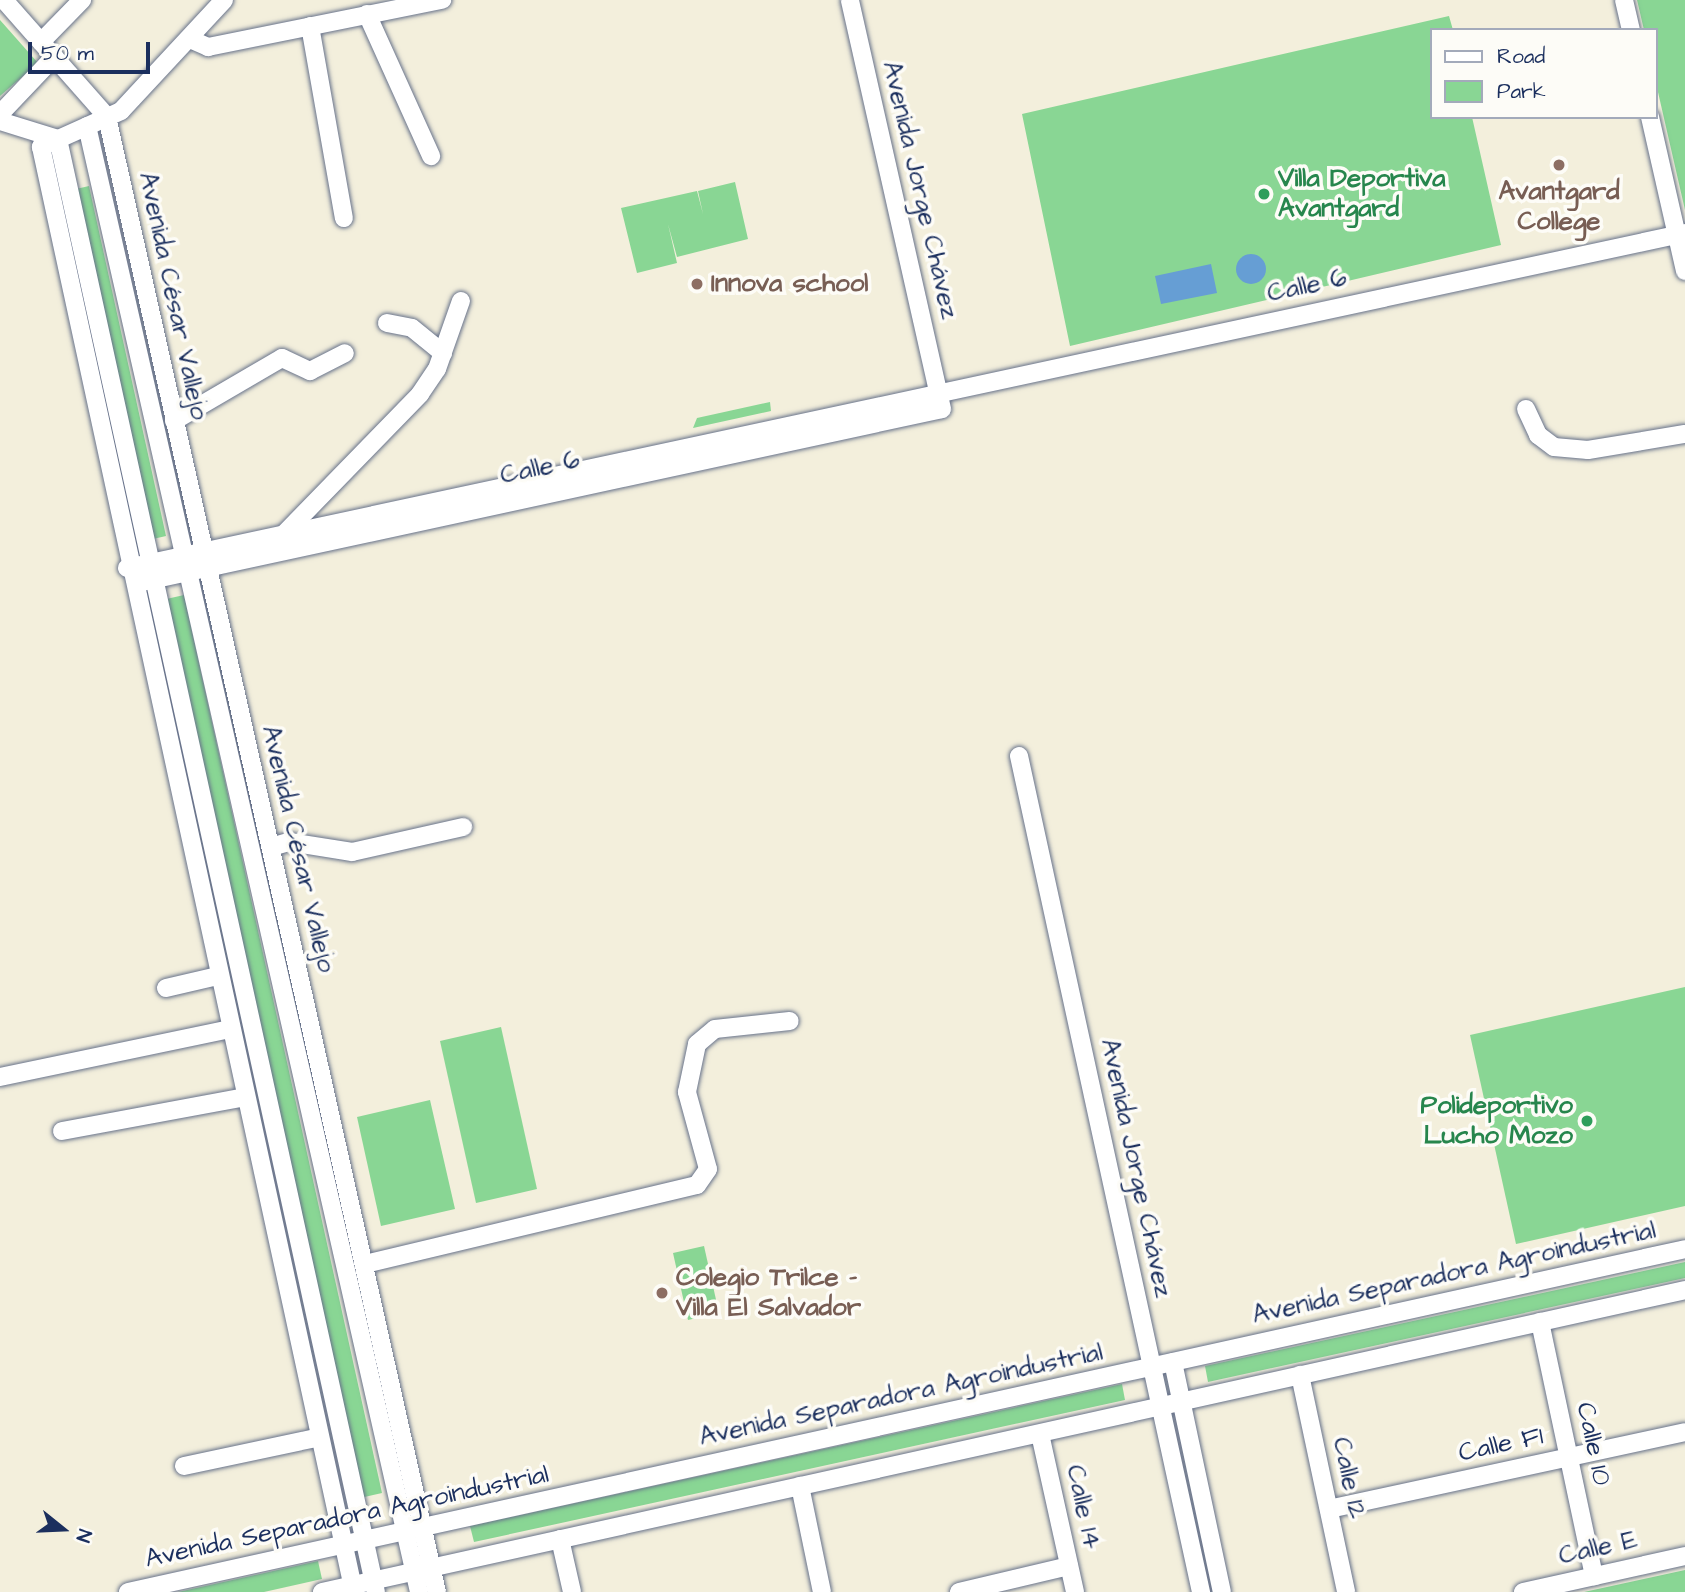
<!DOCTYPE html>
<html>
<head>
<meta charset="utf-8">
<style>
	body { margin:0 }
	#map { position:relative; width:1685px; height:1592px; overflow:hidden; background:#f3efdc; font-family:"Architects Daughter",sans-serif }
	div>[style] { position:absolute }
	.green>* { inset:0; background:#89d694 }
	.water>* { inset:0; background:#669ed4 }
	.round { border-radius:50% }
	.roads { filter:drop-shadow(0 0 2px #67728a) drop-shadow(0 0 2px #67728a) }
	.minor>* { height:18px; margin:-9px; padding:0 9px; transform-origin:9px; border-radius:9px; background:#fff }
	.dots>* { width:19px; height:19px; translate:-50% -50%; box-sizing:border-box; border:4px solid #fdfcf7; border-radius:50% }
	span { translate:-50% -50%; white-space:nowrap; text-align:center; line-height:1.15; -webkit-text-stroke:7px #fdfcf7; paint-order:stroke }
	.leisure-label { font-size:26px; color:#27864d; font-weight:700 }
	.left { translate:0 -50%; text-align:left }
	.right { translate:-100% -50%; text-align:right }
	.street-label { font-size:26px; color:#1b2f5e }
	.education-label { font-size:26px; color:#785e54; font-weight:700 }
	.legend { position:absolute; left:1430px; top:28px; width:228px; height:91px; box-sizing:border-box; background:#fdfcf7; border:2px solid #a3aaba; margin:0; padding:9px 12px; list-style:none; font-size:21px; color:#1b2f5e }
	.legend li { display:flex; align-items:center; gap:14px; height:35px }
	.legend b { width:35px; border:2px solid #a3aaba }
	.north { position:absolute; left:28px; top:1494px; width:70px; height:70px; -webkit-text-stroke:5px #fdfcf7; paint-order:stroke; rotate:108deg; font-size:19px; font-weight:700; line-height:28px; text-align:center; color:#1b2f5e }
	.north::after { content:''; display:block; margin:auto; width:24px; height:32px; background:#1b2f5e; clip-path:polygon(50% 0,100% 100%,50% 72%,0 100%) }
	.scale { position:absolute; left:28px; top:42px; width:122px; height:32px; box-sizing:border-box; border:4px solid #1b2f5e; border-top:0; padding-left:9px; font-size:21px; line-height:24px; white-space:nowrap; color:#1b2f5e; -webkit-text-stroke:5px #fdfcf7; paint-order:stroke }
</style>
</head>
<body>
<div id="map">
	<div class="green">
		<div style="clip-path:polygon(1637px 0,1685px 0,1685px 210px,1655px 79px,1655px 30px,1644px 30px)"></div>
		<div style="clip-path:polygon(1449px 16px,1453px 30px,1431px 30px,1431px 117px,1472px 117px,1501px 245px,1070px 346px,1022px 114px)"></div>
		<div style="clip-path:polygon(0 20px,38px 63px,0 96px)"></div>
		<div style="clip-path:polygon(735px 182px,748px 239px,677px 257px,668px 224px,677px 263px,637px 273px,621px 208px,697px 191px,703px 214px,698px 191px)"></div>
		<div style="clip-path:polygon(89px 186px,166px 536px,153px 539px,76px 189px)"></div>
		<div style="clip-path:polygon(770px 402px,771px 411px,693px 428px,697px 418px)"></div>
		<div style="clip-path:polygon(184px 595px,382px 1493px,360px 1498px,162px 600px)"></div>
		<div style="clip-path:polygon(1685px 987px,1685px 1206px,1516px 1244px,1470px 1035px)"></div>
		<div style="clip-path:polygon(501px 1027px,537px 1189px,476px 1203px,440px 1041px)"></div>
		<div style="clip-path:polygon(430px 1100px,455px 1209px,381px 1226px,357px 1117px)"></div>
		<div style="clip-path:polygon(704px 1246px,719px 1313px,688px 1320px,673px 1253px)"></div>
		<div style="clip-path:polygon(1685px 1262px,1685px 1278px,1208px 1382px,1205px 1366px)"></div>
		<div style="clip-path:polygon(1122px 1384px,1125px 1400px,474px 1542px,470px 1526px)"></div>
		<div style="clip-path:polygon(318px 1561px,322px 1579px,264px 1592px,178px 1592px)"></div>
		<div style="clip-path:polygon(1685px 1570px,1685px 1592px,1584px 1592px)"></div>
	</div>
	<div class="water">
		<div class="round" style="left:1236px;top:254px;width:30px;height:30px"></div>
		<div style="clip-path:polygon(1211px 264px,1217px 293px,1161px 304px,1155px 276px)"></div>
	</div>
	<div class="roads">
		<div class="minor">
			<div style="left:4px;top:0;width:156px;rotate:48.6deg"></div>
			<div style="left:107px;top:117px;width:1511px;rotate:77.39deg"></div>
			<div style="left:224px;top:0;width:151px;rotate:132.9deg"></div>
			<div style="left:121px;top:111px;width:88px;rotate:155.8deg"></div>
			<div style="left:41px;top:147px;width:1479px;rotate:77.78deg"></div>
			<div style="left:1624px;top:0;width:31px;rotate:77deg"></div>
			<div style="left:367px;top:14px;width:156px;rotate:65.7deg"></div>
			<div style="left:310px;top:26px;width:195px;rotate:80deg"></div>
			<div style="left:190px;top:39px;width:20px;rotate:24deg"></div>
			<div style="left:208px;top:47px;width:239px;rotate:-11.4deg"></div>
			<div style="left:41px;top:42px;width:59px;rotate:-45.7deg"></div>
			<div style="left:0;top:114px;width:79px;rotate:-46.5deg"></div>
			<div style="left:1650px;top:117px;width:158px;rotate:77.2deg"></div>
			<div style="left:0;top:121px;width:61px;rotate:17.2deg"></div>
			<div style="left:58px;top:139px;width:1487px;rotate:77.66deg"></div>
			<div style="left:87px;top:126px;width:1503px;rotate:77.24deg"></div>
			<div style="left:387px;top:323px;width:25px;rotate:11deg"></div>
			<div style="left:412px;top:328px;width:40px;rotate:39deg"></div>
			<div style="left:1526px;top:409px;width:29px;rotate:65deg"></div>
			<div style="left:1538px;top:435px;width:20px;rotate:37deg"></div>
			<div style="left:1554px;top:447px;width:34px;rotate:5deg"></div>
			<div style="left:1588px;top:450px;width:98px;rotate:-9.4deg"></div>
			<div style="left:174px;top:421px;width:125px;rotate:-30.3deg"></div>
			<div style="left:282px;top:358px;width:31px;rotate:25deg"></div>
			<div style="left:310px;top:371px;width:39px;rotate:-27deg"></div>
			<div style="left:285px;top:533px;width:194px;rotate:-45.8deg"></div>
			<div style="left:420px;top:394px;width:30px;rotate:-56deg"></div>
			<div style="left:437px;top:369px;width:72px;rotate:-70.6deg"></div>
			<div style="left:127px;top:568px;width:1594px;rotate:-12.13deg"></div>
			<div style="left:142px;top:582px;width:818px;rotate:-12.2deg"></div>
			<div style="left:942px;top:409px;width:419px;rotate:-102.7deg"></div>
			<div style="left:1019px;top:756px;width:856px;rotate:77.72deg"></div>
			<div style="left:271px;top:847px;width:19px;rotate:-16deg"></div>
			<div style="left:289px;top:842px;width:64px;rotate:9deg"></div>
			<div style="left:352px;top:852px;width:114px;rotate:-12.7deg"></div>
			<div style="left:166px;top:988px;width:53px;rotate:-13deg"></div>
			<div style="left:0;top:1077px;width:235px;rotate:-11.8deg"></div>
			<div style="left:62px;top:1131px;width:186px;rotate:-10.5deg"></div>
			<div style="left:365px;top:1264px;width:341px;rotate:-13.4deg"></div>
			<div style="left:697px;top:1185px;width:19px;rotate:-55deg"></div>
			<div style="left:708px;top:1169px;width:80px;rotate:-105.3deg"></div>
			<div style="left:687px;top:1092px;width:49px;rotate:-78.2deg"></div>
			<div style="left:697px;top:1044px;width:23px;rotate:-40deg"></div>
			<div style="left:715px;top:1029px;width:75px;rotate:-6.1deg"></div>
			<div style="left:1540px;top:1322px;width:260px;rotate:78deg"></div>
			<div style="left:1173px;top:1362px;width:235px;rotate:78deg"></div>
			<div style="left:1300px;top:1375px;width:222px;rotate:78deg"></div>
			<div style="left:1040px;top:1434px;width:162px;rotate:77.5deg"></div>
			<div style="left:184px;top:1466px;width:139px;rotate:-12deg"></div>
			<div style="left:800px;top:1486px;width:108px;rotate:78.3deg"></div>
			<div style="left:1329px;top:1509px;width:364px;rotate:-12.2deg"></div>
			<div style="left:560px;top:1539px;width:54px;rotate:77.2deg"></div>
			<div style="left:128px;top:1592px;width:1594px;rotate:-12.42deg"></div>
			<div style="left:322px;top:1592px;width:1396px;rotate:-12.49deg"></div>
			<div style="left:959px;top:1592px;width:113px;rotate:-13.3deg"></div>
			<div style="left:1523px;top:1592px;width:166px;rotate:-12.5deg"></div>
		</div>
	</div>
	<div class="dots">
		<div style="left:1559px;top:165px;background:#8d6e63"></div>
		<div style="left:1264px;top:194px;background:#2e9e5b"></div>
		<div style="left:697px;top:284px;background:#8d6e63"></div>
		<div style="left:1587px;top:1121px;background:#2e9e5b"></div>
		<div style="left:662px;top:1293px;background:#8d6e63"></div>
	</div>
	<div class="leisure-label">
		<span class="left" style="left:1278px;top:194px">Villa Deportiva<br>Avantgard</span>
		<span class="right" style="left:1573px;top:1121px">Polideportivo<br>Lucho Mozo</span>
	</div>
	<div class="street-label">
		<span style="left:920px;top:190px;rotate:77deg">Avenida Jorge Chávez</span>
		<span style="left:1307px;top:286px;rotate:-12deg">Calle 6</span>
		<span style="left:173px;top:296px;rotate:78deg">Avenida César Vallejo</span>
		<span style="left:540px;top:468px;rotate:-12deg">Calle 6</span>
		<span style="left:298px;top:849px;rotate:77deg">Avenida César Vallejo</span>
		<span style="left:1136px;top:1168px;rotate:78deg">Avenida Jorge Chávez</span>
		<span style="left:1454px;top:1273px;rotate:-12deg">Avenida Separadora Agroindustrial</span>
		<span style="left:901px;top:1395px;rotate:-12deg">Avenida Separadora Agroindustrial</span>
		<span style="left:1593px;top:1444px;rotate:78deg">Calle 10</span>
		<span style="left:1501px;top:1445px;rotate:-12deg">Calle F1</span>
		<span style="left:1349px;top:1478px;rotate:78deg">Calle 12</span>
		<span style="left:1083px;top:1507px;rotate:78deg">Calle 14</span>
		<span style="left:347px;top:1517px;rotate:-12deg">Avenida Separadora Agroindustrial</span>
		<span style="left:1598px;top:1548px;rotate:-13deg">Calle E</span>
	</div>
	<div class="education-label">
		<span style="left:1559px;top:207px">Avantgard<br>College</span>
		<span class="left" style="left:711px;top:284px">Innova school</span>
		<span class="left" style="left:676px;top:1293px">Colegio Trilce -<br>Villa El Salvador</span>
	</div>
	<ul class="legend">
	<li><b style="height:9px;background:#fff"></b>Road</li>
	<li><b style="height:19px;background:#89d694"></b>Park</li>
	</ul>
	<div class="north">N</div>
	<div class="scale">50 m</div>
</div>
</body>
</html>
